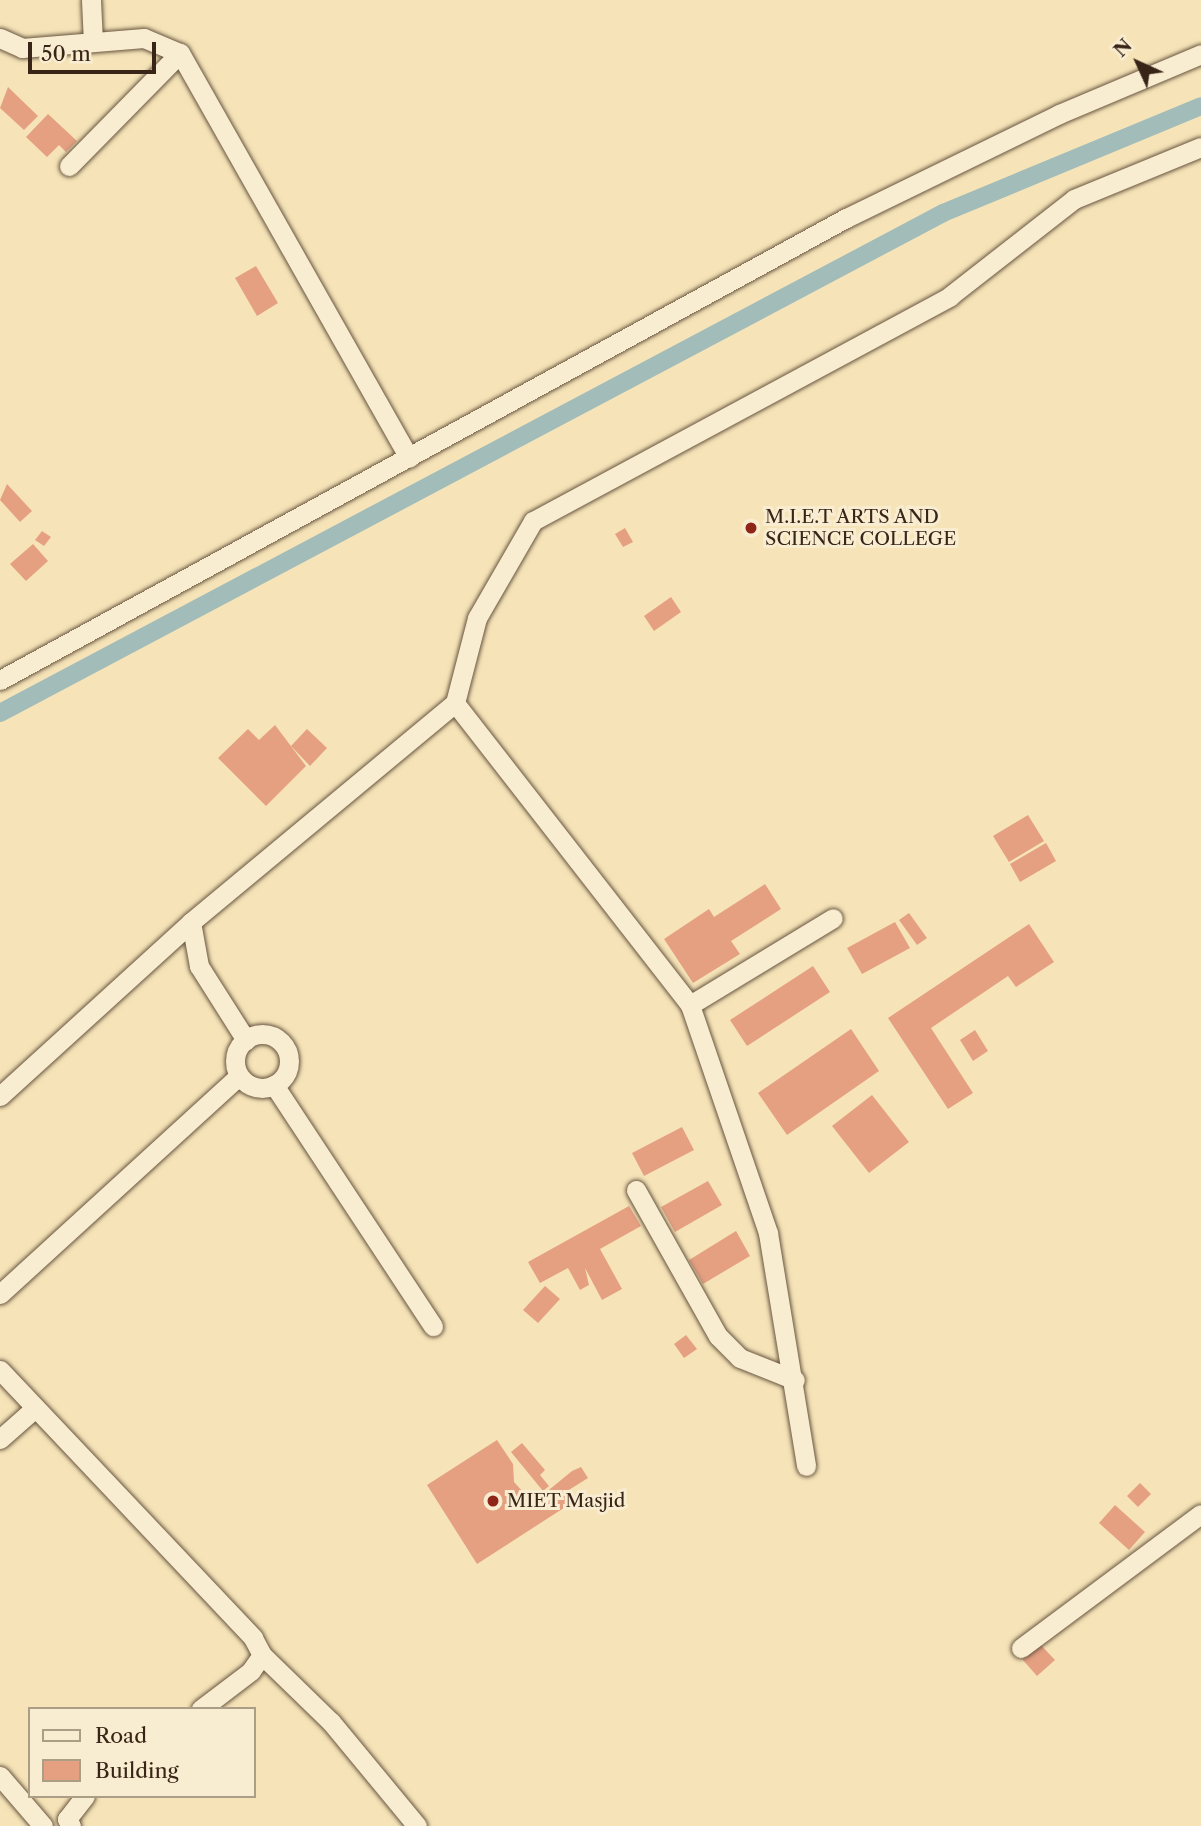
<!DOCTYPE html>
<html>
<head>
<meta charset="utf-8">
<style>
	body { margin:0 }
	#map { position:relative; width:1201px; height:1826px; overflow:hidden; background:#f6e4b8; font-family:"Libre Caslon Text",serif }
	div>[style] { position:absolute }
	.canal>* { height:18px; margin:-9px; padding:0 9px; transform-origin:9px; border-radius:9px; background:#a1bcb9 }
	.building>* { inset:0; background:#e5a082 }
	.roads { filter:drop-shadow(0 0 2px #685540) drop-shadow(0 0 2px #685540) }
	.minor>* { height:19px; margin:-9.5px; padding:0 9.5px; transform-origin:9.5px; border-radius:9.5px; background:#f9edd1 }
	.minor>.ring { margin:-9.5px; padding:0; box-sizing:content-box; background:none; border:19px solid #f9edd1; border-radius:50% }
	.dots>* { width:19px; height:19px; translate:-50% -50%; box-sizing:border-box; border:4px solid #f9edd1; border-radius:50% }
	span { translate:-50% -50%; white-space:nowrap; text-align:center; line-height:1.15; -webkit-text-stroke:6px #f9edd1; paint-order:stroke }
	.poi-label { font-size:19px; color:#392518 }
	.left { translate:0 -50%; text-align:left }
	.legend { position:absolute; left:28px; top:1707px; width:228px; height:91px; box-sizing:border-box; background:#f9edd1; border:2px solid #ac9d87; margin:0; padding:9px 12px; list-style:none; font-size:21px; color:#392518 }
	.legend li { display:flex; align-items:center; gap:14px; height:35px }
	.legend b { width:35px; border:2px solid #ac9d87 }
	.north { position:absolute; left:1103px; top:28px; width:70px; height:70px; -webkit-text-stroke:5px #f9edd1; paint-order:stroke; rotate:315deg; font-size:19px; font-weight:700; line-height:28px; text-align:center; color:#392518 }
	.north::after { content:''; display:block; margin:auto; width:24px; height:32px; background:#392518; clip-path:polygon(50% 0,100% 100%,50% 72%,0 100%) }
	.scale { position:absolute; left:28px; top:42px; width:128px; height:32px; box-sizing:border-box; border:4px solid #392518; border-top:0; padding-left:9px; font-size:21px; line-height:24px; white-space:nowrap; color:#392518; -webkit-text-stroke:5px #f9edd1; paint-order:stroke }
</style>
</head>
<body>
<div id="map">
	<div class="canal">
		<div style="left:0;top:713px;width:1067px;rotate:-27.93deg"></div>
		<div style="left:943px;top:213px;width:279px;rotate:-22.5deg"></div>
	</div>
	<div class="building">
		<div style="clip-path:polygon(8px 87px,38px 116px,24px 130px,0 108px)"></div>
		<div style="clip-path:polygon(48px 114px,77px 141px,66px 152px,59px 145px,47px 157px,26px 137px)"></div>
		<div style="clip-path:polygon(256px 266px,278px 303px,257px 316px,235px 278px)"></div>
		<div style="clip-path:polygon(7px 484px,32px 511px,20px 522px,0 500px)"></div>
		<div style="clip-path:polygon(625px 528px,633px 542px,623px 547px,615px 534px)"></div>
		<div style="clip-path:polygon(42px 531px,51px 537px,44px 546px,35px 540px)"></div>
		<div style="clip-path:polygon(33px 544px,48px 561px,26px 581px,10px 564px)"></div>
		<div style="clip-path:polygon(671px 597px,681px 612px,654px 631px,644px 616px)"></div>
		<div style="clip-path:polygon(275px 725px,306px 766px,266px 806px,218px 758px,248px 729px,259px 740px)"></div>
		<div style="clip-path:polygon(307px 729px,327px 748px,310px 766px,291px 746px)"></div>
		<div style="clip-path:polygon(1028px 815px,1044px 841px,1009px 862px,993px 836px)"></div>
		<div style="clip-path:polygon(1046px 843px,1056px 861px,1020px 882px,1010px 864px)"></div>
		<div style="clip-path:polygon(765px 884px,781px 909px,731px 941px,740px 954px,693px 983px,664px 939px,709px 909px,714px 917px)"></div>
		<div style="clip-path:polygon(909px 913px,927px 938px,917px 945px,899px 920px)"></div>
		<div style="clip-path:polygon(895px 922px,910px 948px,862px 974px,847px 948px)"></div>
		<div style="clip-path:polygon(1029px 924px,1054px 962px,1016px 987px,1008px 976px,931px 1028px,973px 1093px,948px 1109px,888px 1018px)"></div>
		<div style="clip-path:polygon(813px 966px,830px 992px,747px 1046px,730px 1020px)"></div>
		<div style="clip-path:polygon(851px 1029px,879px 1071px,787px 1135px,758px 1093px)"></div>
		<div style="clip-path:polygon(975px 1030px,988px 1051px,973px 1061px,960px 1040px)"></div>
		<div style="clip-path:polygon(872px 1095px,909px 1142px,869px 1173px,832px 1126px)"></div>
		<div style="clip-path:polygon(682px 1127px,694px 1150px,644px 1176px,632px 1153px)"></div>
		<div style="clip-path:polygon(708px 1181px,722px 1205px,675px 1232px,661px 1207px)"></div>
		<div style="clip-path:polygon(629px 1206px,641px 1226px,600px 1249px,622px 1289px,602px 1300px,585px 1268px,589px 1285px,580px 1290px,568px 1268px,540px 1283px,528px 1262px)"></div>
		<div style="clip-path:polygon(736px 1231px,750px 1256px,703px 1284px,689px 1260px)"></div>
		<div style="clip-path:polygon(545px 1286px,560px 1299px,538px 1323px,523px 1310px)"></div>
		<div style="clip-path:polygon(686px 1335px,697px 1349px,684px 1358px,674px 1344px)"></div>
		<div style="clip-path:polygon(497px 1440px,513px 1464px,514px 1482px,533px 1503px,572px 1471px,581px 1467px,588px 1478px,564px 1493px,570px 1504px,477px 1564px,427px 1485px)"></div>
		<div style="clip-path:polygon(522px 1443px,545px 1470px,540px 1475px,549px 1486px,543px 1491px,511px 1452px)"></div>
		<div style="clip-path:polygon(1140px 1483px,1151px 1494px,1138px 1507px,1127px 1496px)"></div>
		<div style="clip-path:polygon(1115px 1505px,1145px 1532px,1129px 1550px,1099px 1523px)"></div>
		<div style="clip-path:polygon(1039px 1643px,1055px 1660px,1037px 1676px,1022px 1659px)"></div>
	</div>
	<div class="roads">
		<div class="minor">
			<div style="left:91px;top:0;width:42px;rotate:87.3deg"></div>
			<div style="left:0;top:38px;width:24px;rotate:24deg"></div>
			<div style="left:22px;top:48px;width:122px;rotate:-4.7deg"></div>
			<div style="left:144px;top:38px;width:39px;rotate:23deg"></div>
			<div style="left:180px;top:53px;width:465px;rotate:60.5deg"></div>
			<div style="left:69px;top:166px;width:158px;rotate:-45.5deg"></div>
			<div style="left:0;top:680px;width:964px;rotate:-28.64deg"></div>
			<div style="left:846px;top:218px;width:237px;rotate:-26deg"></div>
			<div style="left:1059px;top:114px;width:154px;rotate:-22.9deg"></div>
			<div style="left:455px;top:703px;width:383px;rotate:52.1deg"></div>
			<div style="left:690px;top:1005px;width:241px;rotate:71.1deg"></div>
			<div style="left:768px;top:1233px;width:236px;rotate:80.7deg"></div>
			<div style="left:191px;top:922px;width:45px;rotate:79.7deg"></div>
			<div style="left:199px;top:966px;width:88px;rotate:57.6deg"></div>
			<div style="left:690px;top:1005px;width:167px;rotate:-31.3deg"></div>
			<div class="ring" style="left:235px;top:1034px;width:35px;height:35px"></div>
			<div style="left:274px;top:1085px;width:289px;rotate:56.6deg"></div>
			<div style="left:0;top:1096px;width:258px;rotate:-42.3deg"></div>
			<div style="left:191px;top:922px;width:343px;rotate:-39.7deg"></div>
			<div style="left:455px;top:703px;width:88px;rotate:-75.5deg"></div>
			<div style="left:477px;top:618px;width:112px;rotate:-60deg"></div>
			<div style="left:533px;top:521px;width:474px;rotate:-28.3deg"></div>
			<div style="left:950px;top:296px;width:157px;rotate:-38deg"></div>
			<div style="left:1074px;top:199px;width:137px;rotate:-22.3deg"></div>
			<div style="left:636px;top:1190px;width:167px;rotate:60.7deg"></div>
			<div style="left:718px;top:1336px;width:31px;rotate:45deg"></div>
			<div style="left:740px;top:1358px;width:59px;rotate:21.8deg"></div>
			<div style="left:0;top:1294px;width:323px;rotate:-42.4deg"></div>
			<div style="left:0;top:1370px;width:369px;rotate:46.6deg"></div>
			<div style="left:253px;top:1638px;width:19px;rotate:62deg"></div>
			<div style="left:262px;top:1655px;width:19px;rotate:125deg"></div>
			<div style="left:251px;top:1671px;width:63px;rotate:142.8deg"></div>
			<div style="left:0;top:1439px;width:47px;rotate:-41.5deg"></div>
			<div style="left:1021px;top:1648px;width:224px;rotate:-36.7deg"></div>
			<div style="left:262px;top:1655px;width:96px;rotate:44.2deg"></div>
			<div style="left:331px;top:1722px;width:135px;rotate:50.4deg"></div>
			<div style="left:0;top:1776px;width:66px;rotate:49.3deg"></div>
			<div style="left:71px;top:1826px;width:8px;rotate:-120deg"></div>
			<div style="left:67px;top:1819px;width:29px;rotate:-52deg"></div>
		</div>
	</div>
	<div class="dots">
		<div style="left:751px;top:528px;background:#8f2418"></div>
		<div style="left:493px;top:1501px;background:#8f2418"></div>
	</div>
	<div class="poi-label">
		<span class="left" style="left:765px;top:528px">M.I.E.T ARTS AND<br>SCIENCE COLLEGE</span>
		<span class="left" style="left:507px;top:1501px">MIET Masjid</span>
	</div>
	<ul class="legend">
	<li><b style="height:9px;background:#f9edd1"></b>Road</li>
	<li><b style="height:19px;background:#e5a082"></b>Building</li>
	</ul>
	<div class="north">N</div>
	<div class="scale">50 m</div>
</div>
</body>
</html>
